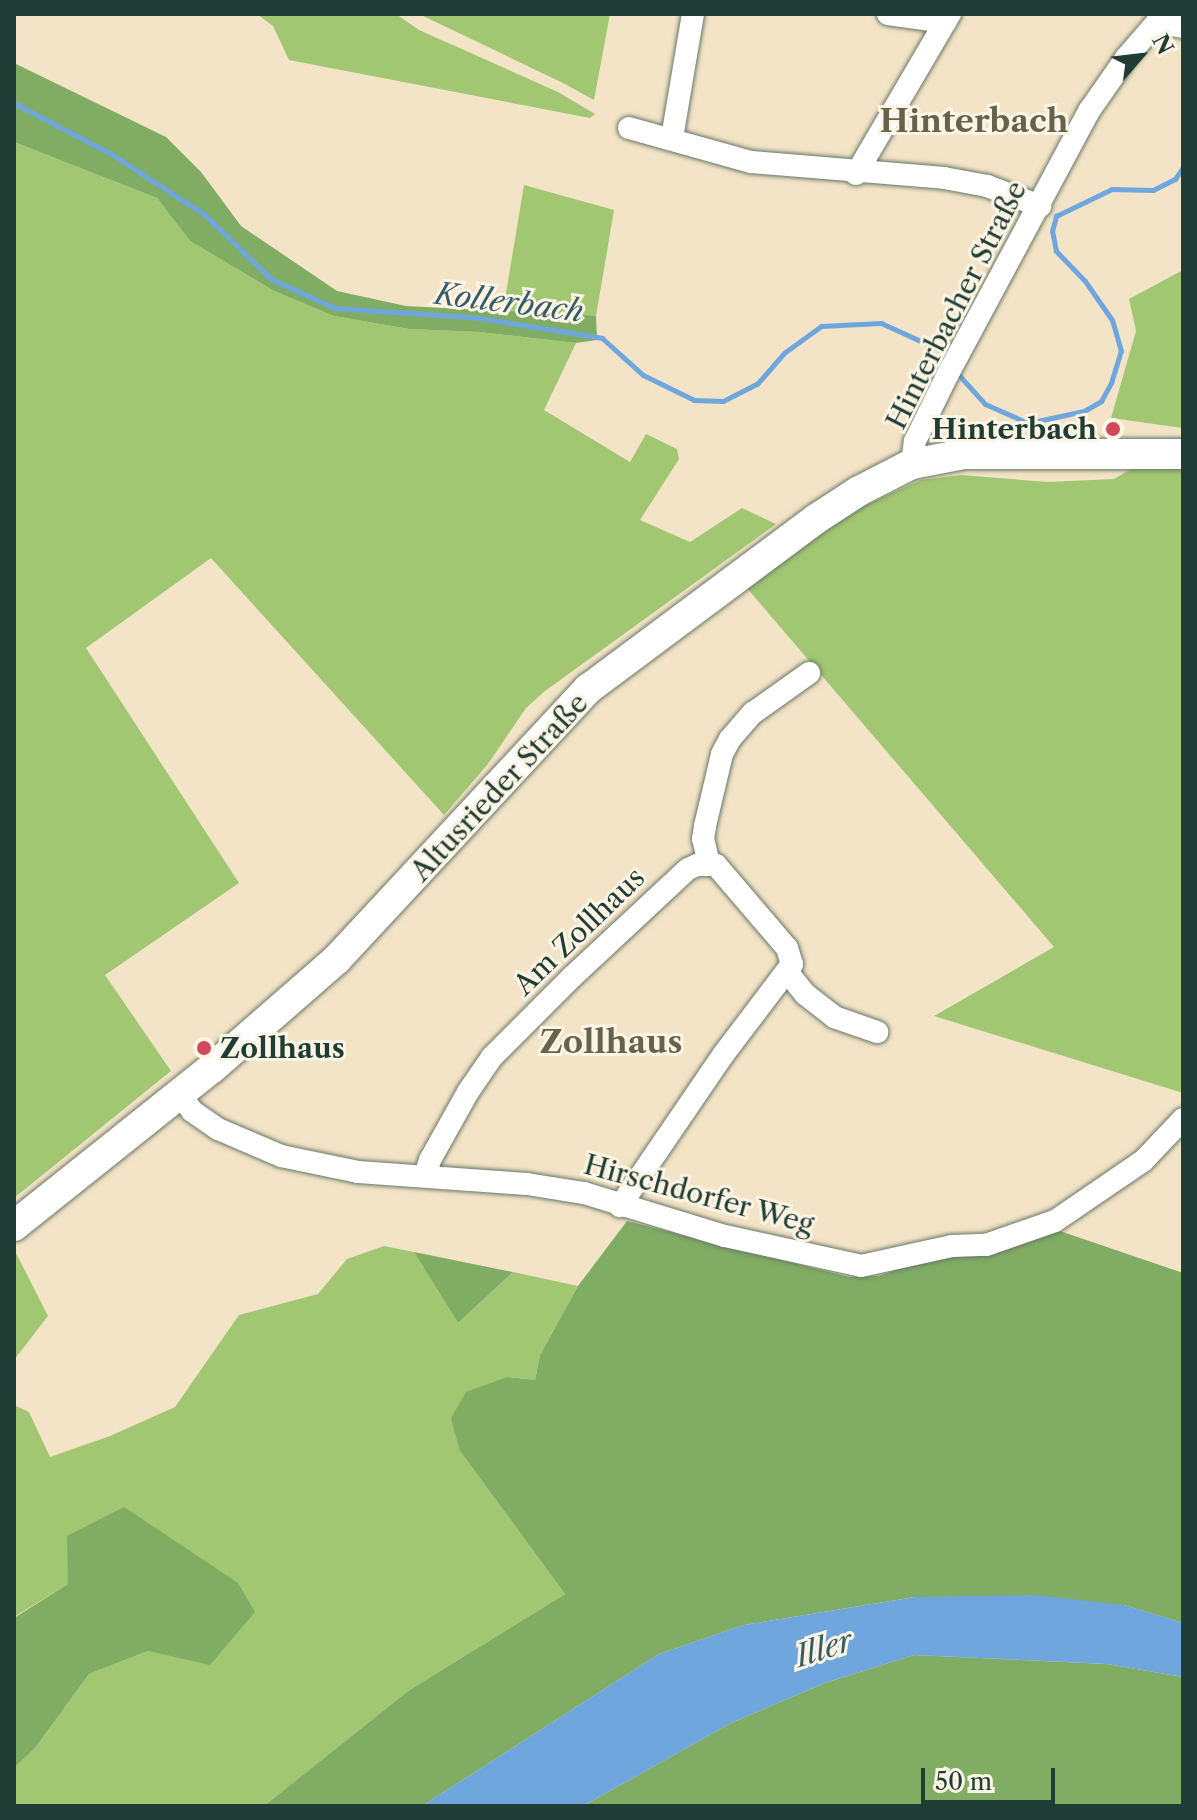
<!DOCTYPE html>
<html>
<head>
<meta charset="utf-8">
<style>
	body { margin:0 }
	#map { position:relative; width:1197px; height:1820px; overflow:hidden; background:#f3e4c7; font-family:"Libre Caslon Text",serif }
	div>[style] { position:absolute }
	.green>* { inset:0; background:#a1c772 }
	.forest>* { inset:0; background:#80ac64 }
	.water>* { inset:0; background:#70a6de }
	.stream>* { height:5px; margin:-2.5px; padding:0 2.5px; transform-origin:2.5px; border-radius:2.5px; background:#70a6de }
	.roads { filter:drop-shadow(0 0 2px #697767) drop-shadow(0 0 2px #697767) }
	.minor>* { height:22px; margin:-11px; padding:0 11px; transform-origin:11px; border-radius:11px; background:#fff }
	.secondary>* { height:30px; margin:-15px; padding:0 15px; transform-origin:15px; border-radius:15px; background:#fff }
	.dots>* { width:22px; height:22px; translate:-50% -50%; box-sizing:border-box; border:4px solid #fcf5e5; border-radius:50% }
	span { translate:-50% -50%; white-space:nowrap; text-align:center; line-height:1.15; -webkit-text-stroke:6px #fcf5e5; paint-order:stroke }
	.street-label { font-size:28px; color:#1f3d34 }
	.poi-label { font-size:28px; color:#1f3d34; font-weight:700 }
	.right { translate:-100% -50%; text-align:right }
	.left { translate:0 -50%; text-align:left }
	.water-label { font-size:30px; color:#375c67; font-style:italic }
	.quarter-label { font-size:32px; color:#65634a; font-weight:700 }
	.frame { position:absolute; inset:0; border:16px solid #1f3d34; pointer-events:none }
	.north { position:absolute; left:1101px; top:16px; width:80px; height:80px; -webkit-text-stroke:6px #fcf5e5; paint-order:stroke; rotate:62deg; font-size:22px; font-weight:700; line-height:32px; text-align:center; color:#1f3d34 }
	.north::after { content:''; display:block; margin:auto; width:28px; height:36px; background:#1f3d34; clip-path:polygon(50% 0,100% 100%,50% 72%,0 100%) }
	.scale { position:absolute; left:921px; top:1768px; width:134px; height:36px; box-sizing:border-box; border:4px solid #1f3d34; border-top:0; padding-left:10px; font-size:24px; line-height:28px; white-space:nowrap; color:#1f3d34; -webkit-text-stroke:6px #fcf5e5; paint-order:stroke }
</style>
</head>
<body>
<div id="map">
	<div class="green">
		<div style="clip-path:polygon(257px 14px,396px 14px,419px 30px,558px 92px,595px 114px,590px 118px,289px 60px,273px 26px)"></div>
		<div style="clip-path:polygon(419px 14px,610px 14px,594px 100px,563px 83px)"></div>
		<div style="clip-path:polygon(14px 142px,157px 198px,190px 241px,274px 291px,334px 316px,409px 329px,479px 332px,576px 343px,544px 410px,630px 462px,646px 434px,677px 449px,679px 459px,640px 520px,690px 542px,742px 508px,776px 524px,545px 691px,526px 708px,488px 764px,444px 815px,211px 558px,86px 648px,239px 883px,105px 975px,171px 1071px,14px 1198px)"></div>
		<div style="clip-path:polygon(524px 185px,614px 210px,596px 316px,548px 317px,503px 311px)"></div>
		<div style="clip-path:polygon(1183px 270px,1183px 428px,1111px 418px,1136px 331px,1129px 299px)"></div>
		<div style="clip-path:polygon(1183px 467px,1183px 1093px,934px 1016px,1054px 947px,746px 587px,857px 509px,921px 480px,961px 475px,1048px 482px,1114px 479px,1133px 468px)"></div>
		<div style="clip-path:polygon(384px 1246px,414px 1252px,458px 1323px,513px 1272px,578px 1286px,540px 1355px,535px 1380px,507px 1377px,460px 1451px,565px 1594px,408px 1691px,264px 1806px,14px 1806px,14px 1768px,35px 1748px,89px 1674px,148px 1651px,210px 1664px,68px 1584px,14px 1617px,14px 1405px,29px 1412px,50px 1457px,110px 1436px,175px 1407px,239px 1315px,318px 1294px,347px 1259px)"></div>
		<div style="clip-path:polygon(14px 1249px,48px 1316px,14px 1360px)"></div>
	</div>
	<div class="forest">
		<div style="clip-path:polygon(14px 63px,166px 137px,201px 172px,241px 226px,337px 291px,406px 306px,596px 316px,597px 340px,576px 343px,479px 332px,409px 329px,334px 316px,274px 291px,190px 241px,157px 198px,14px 142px)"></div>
		<div style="clip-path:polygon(627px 1221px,849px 1277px,879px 1276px,921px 1261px,1057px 1230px,1183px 1273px,1183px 1623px,1124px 1605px,915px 1597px,744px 1625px,659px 1654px,422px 1806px,264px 1806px,408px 1691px,565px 1594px,460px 1451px,451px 1418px,466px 1392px,507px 1377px,535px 1380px,540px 1355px,578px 1286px)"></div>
		<div style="clip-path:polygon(414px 1252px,513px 1272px,458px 1323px)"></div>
		<div style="clip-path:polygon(124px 1507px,238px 1583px,255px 1612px,210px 1665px,148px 1651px,89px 1674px,35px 1748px,14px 1768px,14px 1618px,68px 1584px,67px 1536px)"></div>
		<div style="clip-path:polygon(914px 1655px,1107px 1664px,1183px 1677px,1183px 1806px,583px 1806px,731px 1723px,825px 1683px)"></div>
	</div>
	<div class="water">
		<div style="clip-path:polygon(1035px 1595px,1124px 1605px,1183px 1623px,1183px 1677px,1107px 1664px,914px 1655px,825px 1683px,731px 1723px,583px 1806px,422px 1806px,659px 1654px,744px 1625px,915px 1597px)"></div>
	</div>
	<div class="stream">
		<div style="left:14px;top:103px;width:112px;rotate:27.7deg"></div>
		<div style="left:113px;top:155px;width:110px;rotate:33.1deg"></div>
		<div style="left:205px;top:215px;width:92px;rotate:44.1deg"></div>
		<div style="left:271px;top:279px;width:70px;rotate:24.4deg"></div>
		<div style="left:335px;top:308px;width:145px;rotate:3.9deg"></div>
		<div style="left:480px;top:318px;width:124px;rotate:9.3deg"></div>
		<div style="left:602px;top:338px;width:55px;rotate:42.1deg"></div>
		<div style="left:643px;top:375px;width:57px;rotate:26.1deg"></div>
		<div style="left:694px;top:400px;width:29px;rotate:2deg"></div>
		<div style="left:723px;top:401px;width:38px;rotate:-27deg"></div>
		<div style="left:757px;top:384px;width:41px;rotate:-48.9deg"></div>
		<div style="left:784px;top:353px;width:46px;rotate:-36.1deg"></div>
		<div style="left:821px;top:326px;width:60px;rotate:-2.9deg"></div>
		<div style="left:881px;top:323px;width:63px;rotate:24.5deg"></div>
		<div style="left:938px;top:349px;width:16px;rotate:50deg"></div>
		<div style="left:957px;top:373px;width:42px;rotate:47.9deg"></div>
		<div style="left:985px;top:404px;width:47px;rotate:23.8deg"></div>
		<div style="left:1028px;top:423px;width:57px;rotate:-12.1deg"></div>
		<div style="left:1084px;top:411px;width:20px;rotate:-30deg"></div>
		<div style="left:1101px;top:401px;width:21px;rotate:-61deg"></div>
		<div style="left:1111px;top:383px;width:34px;rotate:-73deg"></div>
		<div style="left:1121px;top:351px;width:32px;rotate:-106deg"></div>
		<div style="left:1112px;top:320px;width:47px;rotate:-124.7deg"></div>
		<div style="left:1085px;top:281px;width:42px;rotate:-134deg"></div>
		<div style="left:1056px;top:251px;width:20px;rotate:-101deg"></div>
		<div style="left:1052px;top:231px;width:16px;rotate:-75deg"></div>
		<div style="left:1056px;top:216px;width:62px;rotate:-25.7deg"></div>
		<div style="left:1112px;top:189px;width:41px;rotate:1.4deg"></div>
		<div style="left:1153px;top:190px;width:25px;rotate:-27deg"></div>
		<div style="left:1175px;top:179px;width:14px;rotate:-56deg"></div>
	</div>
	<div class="roads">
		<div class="minor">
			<div style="left:888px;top:14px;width:58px;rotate:8deg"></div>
			<div style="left:1157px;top:22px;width:26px;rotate:11deg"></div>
			<div style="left:629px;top:128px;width:127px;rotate:15.6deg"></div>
			<div style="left:751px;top:162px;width:194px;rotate:4.7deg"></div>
			<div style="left:944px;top:178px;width:44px;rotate:10.5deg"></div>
			<div style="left:987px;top:186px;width:57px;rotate:20.7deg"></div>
			<div style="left:672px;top:138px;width:126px;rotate:-80.4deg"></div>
			<div style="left:856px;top:174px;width:186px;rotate:-59.6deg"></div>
			<div style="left:912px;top:464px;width:23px;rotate:-83deg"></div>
			<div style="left:915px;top:441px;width:77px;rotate:-63.8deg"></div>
			<div style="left:949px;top:372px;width:296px;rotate:-61.8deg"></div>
			<div style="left:1089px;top:111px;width:65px;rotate:-55.1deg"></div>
			<div style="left:1126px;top:58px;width:48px;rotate:-49.3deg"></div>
			<div style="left:1157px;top:22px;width:8px;rotate:-76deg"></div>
			<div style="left:709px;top:864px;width:26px;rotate:-103deg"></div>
			<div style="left:703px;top:839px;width:13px;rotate:-81deg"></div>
			<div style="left:705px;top:826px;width:74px;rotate:-76.7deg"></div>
			<div style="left:722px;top:754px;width:17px;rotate:-62deg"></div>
			<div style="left:730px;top:739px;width:35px;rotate:-49deg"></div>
			<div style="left:753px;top:713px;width:69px;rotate:-35.5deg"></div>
			<div style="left:788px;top:973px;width:27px;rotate:51deg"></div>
			<div style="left:805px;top:994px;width:37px;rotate:38deg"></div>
			<div style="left:834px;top:1017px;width:46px;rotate:19.2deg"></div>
			<div style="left:179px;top:1093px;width:22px;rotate:54deg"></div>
			<div style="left:192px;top:1111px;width:32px;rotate:35deg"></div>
			<div style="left:218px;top:1129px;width:69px;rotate:23.2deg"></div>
			<div style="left:281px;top:1156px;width:79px;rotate:11.7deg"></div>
			<div style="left:358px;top:1172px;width:169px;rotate:4.1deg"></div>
			<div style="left:527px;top:1184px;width:58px;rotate:9deg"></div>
			<div style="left:584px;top:1193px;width:147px;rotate:17deg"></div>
			<div style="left:725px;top:1236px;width:139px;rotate:12.4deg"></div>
			<div style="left:861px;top:1266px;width:93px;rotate:-12.4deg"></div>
			<div style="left:952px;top:1246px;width:34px;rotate:-2deg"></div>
			<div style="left:986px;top:1245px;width:73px;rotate:-19.2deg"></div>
			<div style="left:1055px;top:1221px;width:107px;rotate:-34.3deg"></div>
			<div style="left:1143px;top:1161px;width:58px;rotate:-46.4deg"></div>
			<div style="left:425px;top:1176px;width:17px;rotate:-73deg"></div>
			<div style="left:430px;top:1160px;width:78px;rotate:-60.8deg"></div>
			<div style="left:468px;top:1092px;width:42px;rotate:-55.6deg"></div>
			<div style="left:492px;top:1057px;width:113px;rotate:-45deg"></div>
			<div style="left:572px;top:977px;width:158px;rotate:-43deg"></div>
			<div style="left:688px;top:869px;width:10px;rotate:-24deg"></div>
			<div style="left:697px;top:865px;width:19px"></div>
			<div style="left:716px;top:865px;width:109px;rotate:49.5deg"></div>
			<div style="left:787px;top:948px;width:17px;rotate:73deg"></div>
			<div style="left:792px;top:964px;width:114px;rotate:127.2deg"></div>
			<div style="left:723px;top:1055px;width:183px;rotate:124.3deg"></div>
		</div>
		<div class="secondary">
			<div style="left:14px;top:1226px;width:252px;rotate:-38.6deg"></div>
			<div style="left:211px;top:1069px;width:167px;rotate:-41.1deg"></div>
			<div style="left:337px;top:959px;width:369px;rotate:-47.1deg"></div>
			<div style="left:588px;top:689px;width:284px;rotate:-36.7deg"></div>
			<div style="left:816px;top:519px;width:51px;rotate:-33.1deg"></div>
			<div style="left:859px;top:491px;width:59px;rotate:-27deg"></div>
			<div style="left:912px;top:464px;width:53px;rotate:-10.9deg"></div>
			<div style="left:964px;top:454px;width:219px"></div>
		</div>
	</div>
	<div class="dots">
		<div style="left:1113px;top:429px;background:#d1495b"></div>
		<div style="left:204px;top:1048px;background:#d1495b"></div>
	</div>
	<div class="street-label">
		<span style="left:956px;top:305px;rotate:-63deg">Hinterbacher Straße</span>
		<span style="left:499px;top:787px;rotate:-47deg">Altusrieder Straße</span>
		<span style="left:579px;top:931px;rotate:-44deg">Am Zollhaus</span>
		<span style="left:699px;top:1194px;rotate:15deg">Hirschdorfer Weg</span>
	</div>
	<div class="poi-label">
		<span class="right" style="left:1097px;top:429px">Hinterbach</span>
		<span class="left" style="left:220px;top:1048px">Zollhaus</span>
	</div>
	<div class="water-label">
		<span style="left:509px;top:303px;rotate:7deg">Kollerbach</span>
		<span style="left:824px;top:1649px;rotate:-18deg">Iller</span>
	</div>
	<div class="quarter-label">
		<span style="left:974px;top:121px">Hinterbach</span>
		<span style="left:611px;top:1042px">Zollhaus</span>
	</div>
	<div class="frame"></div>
	<div class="north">N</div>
	<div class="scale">50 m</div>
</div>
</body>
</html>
